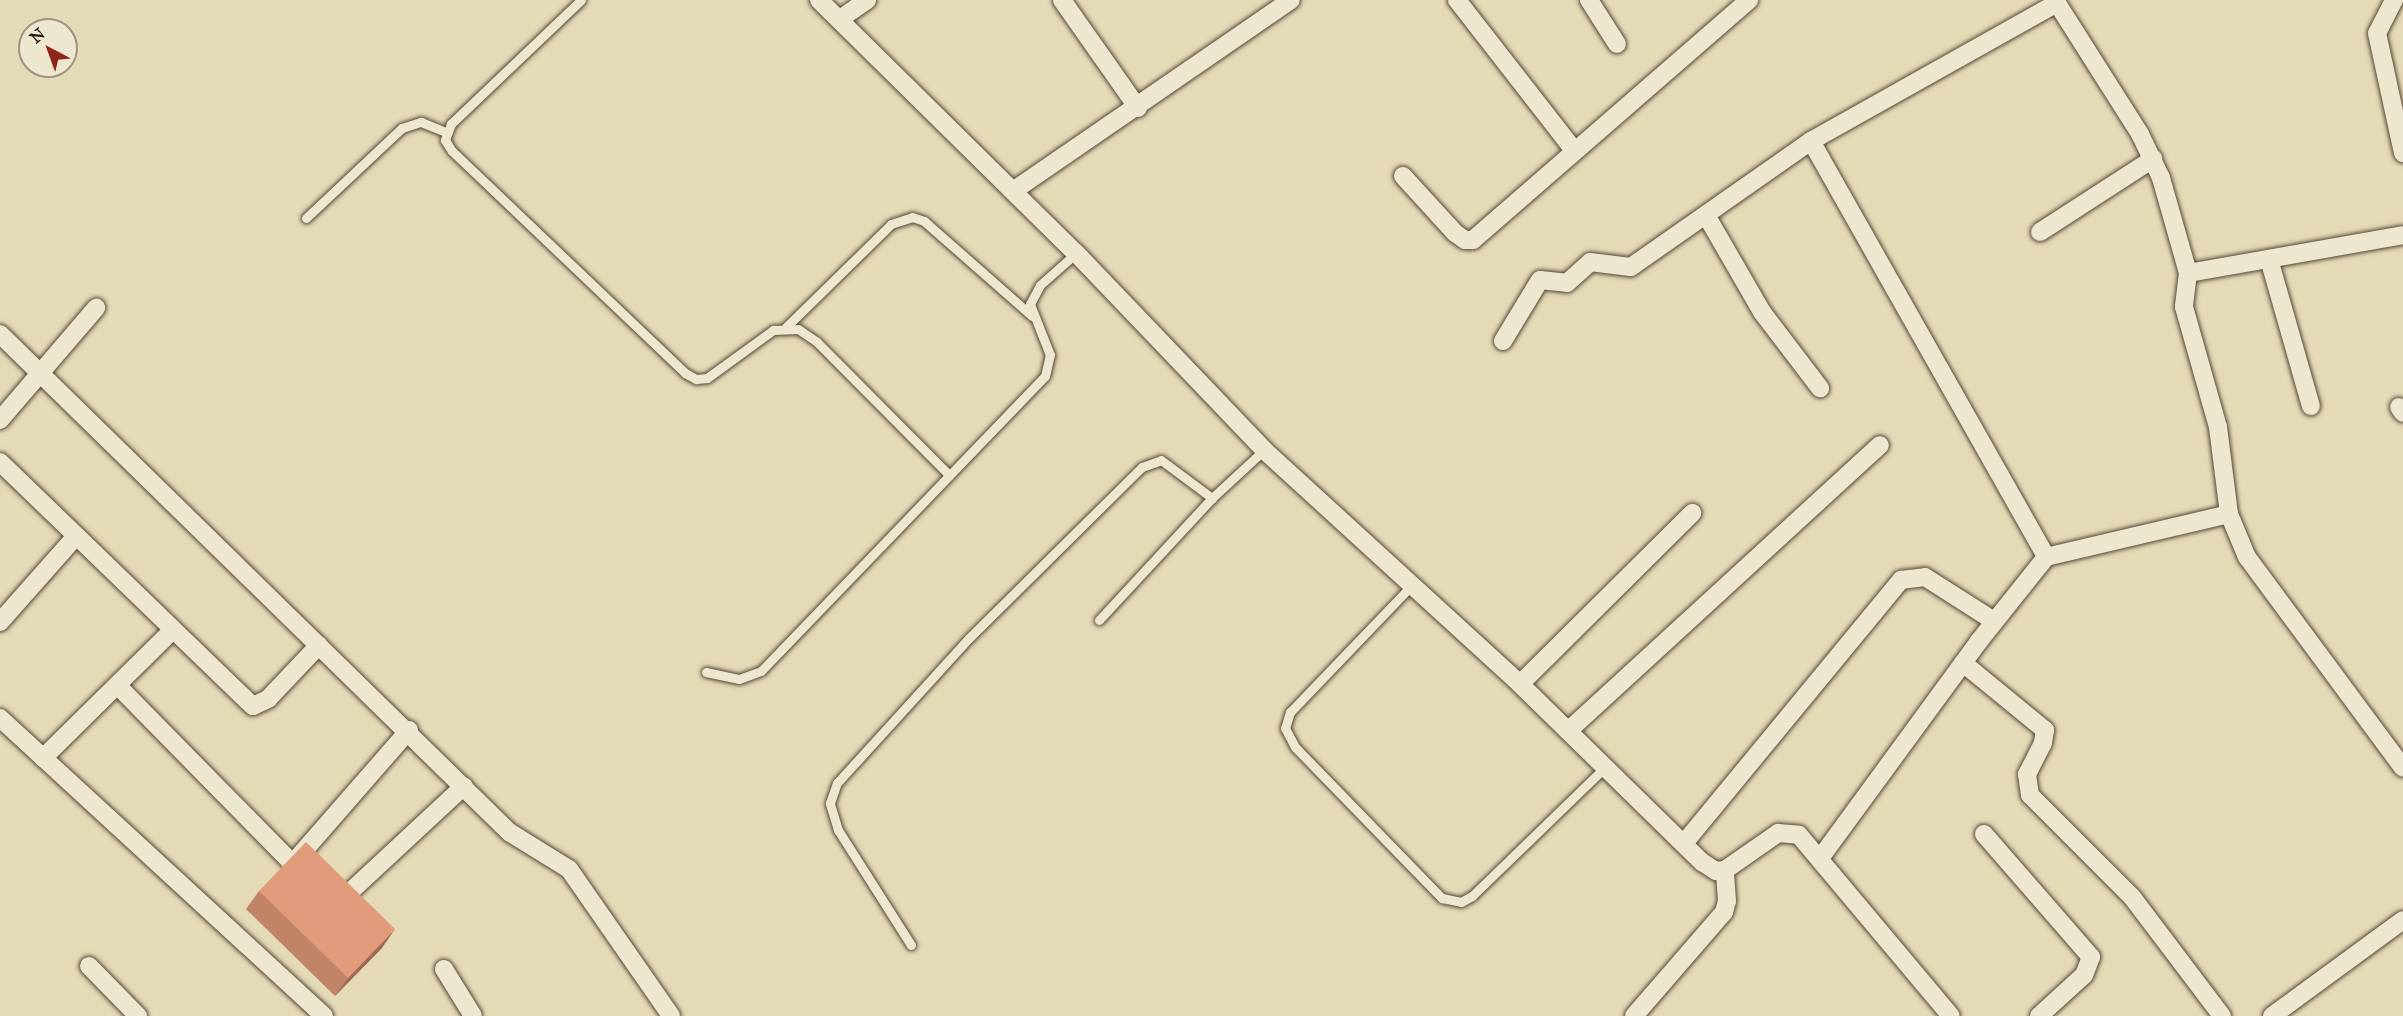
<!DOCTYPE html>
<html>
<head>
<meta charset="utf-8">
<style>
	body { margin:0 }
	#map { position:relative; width:2403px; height:1016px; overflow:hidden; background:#e5dab6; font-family:"IM FELL Great Primer",serif }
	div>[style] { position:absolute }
	.roads { filter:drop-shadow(0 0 2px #554738) drop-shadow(0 0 2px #554738) }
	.lane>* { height:9px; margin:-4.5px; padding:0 4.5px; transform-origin:4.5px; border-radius:4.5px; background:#eee7d0 }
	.street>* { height:18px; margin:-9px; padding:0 9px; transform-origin:9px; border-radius:9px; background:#eee7d0 }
	.wall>* { inset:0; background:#c28469 }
	.shaded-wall>* { inset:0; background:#9e6c55 }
	.building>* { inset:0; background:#e19a7a }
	span { translate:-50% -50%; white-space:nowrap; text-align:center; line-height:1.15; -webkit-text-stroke:6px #eee7d0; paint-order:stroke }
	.north { position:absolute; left:18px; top:18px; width:60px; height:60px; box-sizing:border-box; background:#eee7d0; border:2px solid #9e9382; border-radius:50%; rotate:319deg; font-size:16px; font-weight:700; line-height:24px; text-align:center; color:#25160e }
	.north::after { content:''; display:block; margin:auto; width:21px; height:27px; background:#8f2418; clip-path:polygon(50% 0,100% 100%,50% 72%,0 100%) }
</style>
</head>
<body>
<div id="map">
	<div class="roads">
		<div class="lane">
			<div style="left:581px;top:0;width:180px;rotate:136.4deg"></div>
			<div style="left:451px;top:124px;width:17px;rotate:111deg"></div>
			<div style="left:445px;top:140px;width:13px;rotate:58deg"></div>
			<div style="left:452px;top:151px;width:322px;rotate:43.6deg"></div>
			<div style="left:685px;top:373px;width:13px;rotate:29deg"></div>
			<div style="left:696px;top:379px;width:11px;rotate:-5deg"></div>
			<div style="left:707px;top:378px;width:82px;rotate:-36deg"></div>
			<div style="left:773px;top:330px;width:25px;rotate:-2deg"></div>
			<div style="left:798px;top:329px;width:23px;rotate:34deg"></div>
			<div style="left:817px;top:342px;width:187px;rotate:45.2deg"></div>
			<div style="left:306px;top:218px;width:132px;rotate:-43.2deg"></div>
			<div style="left:402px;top:128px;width:20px;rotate:-18deg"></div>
			<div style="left:421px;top:122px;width:27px;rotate:22deg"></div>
			<div style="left:786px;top:327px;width:147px;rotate:-44.4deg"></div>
			<div style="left:891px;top:224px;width:22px;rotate:-18deg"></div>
			<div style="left:912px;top:217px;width:13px;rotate:18deg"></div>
			<div style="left:924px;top:221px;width:144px;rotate:41.3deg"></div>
			<div style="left:1411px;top:586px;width:175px;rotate:133.8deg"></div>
			<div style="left:1290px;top:712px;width:17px;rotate:107deg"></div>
			<div style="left:1285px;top:728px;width:21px;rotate:62deg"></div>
			<div style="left:1295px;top:747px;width:211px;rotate:45.8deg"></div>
			<div style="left:1442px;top:898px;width:19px;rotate:12deg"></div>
			<div style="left:1461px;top:902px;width:13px;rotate:-29deg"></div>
			<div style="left:1472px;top:896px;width:187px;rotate:-44.1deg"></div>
			<div style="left:1099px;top:620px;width:166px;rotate:-47.2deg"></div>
			<div style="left:1212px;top:498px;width:71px;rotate:-42.7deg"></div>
			<div style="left:706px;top:672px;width:34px;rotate:12deg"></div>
			<div style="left:739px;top:679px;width:23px;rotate:-20deg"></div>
			<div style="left:761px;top:671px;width:409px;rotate:-46.1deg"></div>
			<div style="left:1045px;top:376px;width:22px;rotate:-77deg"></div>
			<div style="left:1050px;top:355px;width:55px;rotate:-111.4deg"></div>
			<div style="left:1030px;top:304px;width:21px;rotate:-62deg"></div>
			<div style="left:1040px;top:285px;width:48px;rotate:-41.6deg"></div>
			<div style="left:911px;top:945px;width:136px;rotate:-122.4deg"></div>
			<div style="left:838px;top:830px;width:28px;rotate:-107deg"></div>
			<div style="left:830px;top:803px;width:21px;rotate:-71deg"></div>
			<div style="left:837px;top:783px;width:196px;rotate:-47.7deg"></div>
			<div style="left:969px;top:638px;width:243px;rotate:-44.7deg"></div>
			<div style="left:1142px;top:467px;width:20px;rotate:-20deg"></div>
			<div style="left:1161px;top:460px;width:64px;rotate:36.7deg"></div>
		</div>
		<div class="street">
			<div style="left:819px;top:0;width:361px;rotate:44.6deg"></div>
			<div style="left:1076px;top:253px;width:272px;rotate:46.3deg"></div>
			<div style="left:1264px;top:450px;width:347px;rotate:42.4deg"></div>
			<div style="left:1520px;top:684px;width:255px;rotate:44.4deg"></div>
			<div style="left:1702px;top:862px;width:17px;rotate:33deg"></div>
			<div style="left:1716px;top:871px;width:9px;rotate:-6deg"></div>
			<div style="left:1725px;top:870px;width:65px;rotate:-34.9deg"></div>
			<div style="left:1778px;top:833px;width:21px;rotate:5deg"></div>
			<div style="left:1799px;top:835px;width:236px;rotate:50deg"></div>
			<div style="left:1062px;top:0;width:132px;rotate:54.9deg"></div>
			<div style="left:1457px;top:0;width:189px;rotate:52.1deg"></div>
			<div style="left:1589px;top:0;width:52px;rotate:57.5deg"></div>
			<div style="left:2055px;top:0;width:159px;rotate:57.6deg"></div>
			<div style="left:2140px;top:134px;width:49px;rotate:64.5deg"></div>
			<div style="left:2161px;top:178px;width:99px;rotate:74.1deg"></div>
			<div style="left:2188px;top:273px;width:34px;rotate:97deg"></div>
			<div style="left:2184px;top:307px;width:125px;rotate:74.2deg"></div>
			<div style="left:2218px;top:427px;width:88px;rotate:82.8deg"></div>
			<div style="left:2229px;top:514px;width:47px;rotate:67.3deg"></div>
			<div style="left:2247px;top:557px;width:262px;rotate:53.5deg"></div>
			<div style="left:2394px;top:0;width:37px;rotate:117deg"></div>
			<div style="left:2377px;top:33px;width:123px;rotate:77.8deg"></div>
			<div style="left:840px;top:19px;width:33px;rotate:-35deg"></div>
			<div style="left:1811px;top:141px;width:478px;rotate:60.5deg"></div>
			<div style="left:1403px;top:176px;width:77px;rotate:47.6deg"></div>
			<div style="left:1455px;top:233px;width:12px;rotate:35deg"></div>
			<div style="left:1465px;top:240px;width:8px"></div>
			<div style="left:1473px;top:240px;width:366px;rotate:-41deg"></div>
			<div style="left:1013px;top:191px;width:337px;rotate:-34.5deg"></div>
			<div style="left:1706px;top:215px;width:112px;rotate:60deg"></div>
			<div style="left:1762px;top:312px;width:96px;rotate:52.7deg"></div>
			<div style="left:2040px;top:232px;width:135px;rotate:-32.9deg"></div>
			<div style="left:2269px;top:259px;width:153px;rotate:74.1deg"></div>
			<div style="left:2188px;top:273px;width:218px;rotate:-10deg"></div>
			<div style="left:0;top:334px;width:712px;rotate:44.37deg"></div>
			<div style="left:509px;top:832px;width:70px;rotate:31.7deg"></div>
			<div style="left:569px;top:869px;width:179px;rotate:55.2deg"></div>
			<div style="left:1503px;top:341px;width:71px;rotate:-58.8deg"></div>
			<div style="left:1540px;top:280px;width:27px;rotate:6deg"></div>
			<div style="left:1567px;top:283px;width:31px;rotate:-42deg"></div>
			<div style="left:1590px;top:262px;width:41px;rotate:7deg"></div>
			<div style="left:1631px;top:267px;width:220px;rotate:-35deg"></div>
			<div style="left:1811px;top:141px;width:282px;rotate:-29.3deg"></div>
			<div style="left:2399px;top:407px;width:7px;rotate:56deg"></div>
			<div style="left:0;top:420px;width:148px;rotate:-49.4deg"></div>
			<div style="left:0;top:462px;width:351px;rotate:44deg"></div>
			<div style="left:253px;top:706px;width:17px;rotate:-25deg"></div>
			<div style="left:268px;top:699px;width:74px;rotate:-46.6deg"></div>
			<div style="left:0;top:622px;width:115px;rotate:-48.5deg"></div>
			<div style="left:1963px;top:663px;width:106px;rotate:39.3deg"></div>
			<div style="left:2045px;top:730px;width:13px;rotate:99deg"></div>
			<div style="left:2043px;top:743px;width:35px;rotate:117deg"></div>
			<div style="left:2027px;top:774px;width:21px;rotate:82deg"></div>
			<div style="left:2030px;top:795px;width:144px;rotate:45deg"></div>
			<div style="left:2132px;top:897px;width:149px;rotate:52.9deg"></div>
			<div style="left:1520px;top:684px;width:243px;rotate:-44.8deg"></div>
			<div style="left:117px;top:685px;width:268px;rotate:45.5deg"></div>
			<div style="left:0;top:718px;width:440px;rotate:42.6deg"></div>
			<div style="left:1568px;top:731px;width:423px;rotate:-42.5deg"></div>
			<div style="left:43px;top:758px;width:182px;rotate:-44.6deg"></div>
			<div style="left:1984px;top:834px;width:163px;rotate:49deg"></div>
			<div style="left:2091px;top:957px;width:19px;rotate:111deg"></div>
			<div style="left:2084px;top:975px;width:61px;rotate:137.7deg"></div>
			<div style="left:1685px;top:842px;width:340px;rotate:-50.5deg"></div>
			<div style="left:1901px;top:580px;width:24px;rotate:-7deg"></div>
			<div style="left:1925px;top:577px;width:82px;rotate:32.5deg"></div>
			<div style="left:1821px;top:857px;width:268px;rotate:-53.8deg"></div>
			<div style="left:1979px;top:641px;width:107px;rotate:-51.4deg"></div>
			<div style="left:2046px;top:557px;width:188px;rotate:-13.2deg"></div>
			<div style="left:294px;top:862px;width:175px;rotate:-48.9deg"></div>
			<div style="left:337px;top:904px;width:173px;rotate:-42.9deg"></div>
			<div style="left:89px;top:966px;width:70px;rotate:45.6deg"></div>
			<div style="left:444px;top:969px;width:55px;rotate:58.3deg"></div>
			<div style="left:1634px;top:1016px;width:138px;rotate:-49.1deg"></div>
			<div style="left:1724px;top:912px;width:11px;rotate:-75deg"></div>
			<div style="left:1727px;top:901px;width:31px;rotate:-94deg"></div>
			<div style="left:2272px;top:1016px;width:162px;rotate:-36.2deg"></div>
		</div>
	</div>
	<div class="wall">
		<div style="clip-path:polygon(259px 891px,382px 948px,335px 996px,246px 909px)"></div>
	</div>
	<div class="shaded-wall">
		<div style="clip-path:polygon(395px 929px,382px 948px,335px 996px,348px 978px)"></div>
	</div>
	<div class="building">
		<div style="clip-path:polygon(306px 842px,395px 929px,348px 978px,259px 891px)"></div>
	</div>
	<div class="north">N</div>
</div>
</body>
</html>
